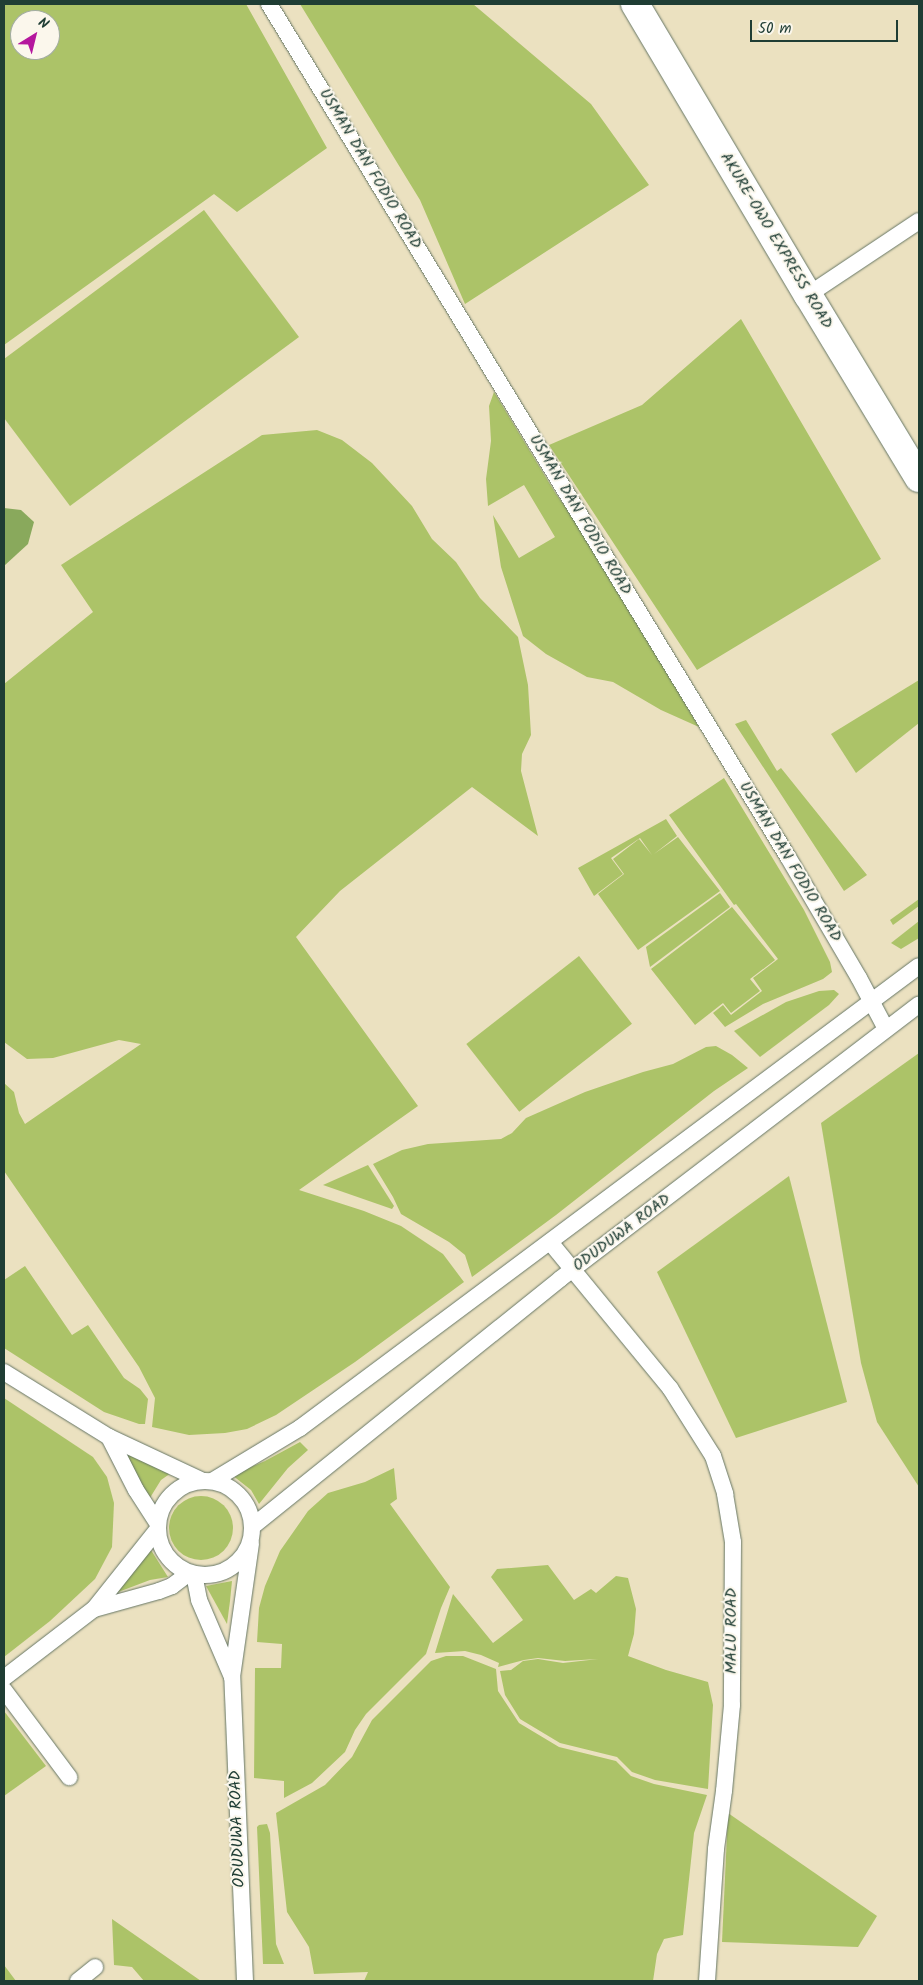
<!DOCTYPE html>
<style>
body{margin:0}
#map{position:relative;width:923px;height:1985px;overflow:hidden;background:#ebe1c0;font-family:Kalam,sans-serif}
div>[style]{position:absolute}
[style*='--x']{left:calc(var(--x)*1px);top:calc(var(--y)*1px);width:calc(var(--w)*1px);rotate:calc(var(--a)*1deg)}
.green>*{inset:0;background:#acc368;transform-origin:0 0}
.round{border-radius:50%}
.forest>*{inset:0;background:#89a95c}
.roads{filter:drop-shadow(0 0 1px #667665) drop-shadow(0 0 1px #667665)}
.minor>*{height:16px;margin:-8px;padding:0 8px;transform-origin:8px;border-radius:8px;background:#fff}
.minor>.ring{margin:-8px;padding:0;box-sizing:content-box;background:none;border:16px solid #fff;border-radius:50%}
.trunk>*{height:28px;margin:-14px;padding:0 14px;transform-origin:14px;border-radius:14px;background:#fff}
span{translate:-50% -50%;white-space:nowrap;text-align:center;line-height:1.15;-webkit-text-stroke:4px #fbf7ec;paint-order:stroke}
.street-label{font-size:16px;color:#1f3d34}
.frame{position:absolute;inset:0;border:5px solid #1f3d34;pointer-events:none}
.north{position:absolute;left:10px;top:10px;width:50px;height:50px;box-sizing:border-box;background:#fbf7ec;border:1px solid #a3ada2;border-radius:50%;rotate:36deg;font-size:14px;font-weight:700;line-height:20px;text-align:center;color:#1f3d34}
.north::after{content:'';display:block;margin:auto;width:18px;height:22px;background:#b5179e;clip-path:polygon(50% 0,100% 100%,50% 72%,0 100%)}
.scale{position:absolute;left:750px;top:20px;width:148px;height:22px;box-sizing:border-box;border:2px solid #1f3d34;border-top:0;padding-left:6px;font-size:15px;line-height:18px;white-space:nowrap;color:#1f3d34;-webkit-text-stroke:4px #fbf7ec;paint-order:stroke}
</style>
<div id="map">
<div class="green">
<i style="clip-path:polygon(evenodd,4px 4px,246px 4px,327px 148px,237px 212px,214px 194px,4px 345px,4px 4px,20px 20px,50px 20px,50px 50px,20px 50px,20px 20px)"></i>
<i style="clip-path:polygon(300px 4px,473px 4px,591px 104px,649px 185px,465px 304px,420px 200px)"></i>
<i style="clip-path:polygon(204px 210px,299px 337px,70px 506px,4px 418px,4px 359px)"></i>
<i style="clip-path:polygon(741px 319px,881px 559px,697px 670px,549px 445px,642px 405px)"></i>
<i style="clip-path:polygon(494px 392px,556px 494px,587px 536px,699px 727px,661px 710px,613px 682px,587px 677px,546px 654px,523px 636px,501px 567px,493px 515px,519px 558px,555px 537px,524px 485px,488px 506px,486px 479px,491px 441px,489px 406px)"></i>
<i style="clip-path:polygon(317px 430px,342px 440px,372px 463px,412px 506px,432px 539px,456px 562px,480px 598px,518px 637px,528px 685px,531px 735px,522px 754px,521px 771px,538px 836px,472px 787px,340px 891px,296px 937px,418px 1106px,299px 1190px,364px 1211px,401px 1226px,443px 1254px,464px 1282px,355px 1362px,276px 1415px,247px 1429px,225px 1433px,189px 1435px,152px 1427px,155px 1398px,139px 1367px,4px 1171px,4px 1083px,14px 1092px,19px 1113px,25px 1124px,141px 1044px,119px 1040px,53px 1058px,27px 1059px,4px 1042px,4px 684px,93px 612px,61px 565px,262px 435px)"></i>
<i style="clip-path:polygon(919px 680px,919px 723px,856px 773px,831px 734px)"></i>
<i style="clip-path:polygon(746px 720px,777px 771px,781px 768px,867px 875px,844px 891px,735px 724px)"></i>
<i style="clip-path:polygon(724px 778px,804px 910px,830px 962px,832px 972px,823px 979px,763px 1004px,725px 1027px,713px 1013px,723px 1005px,731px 1015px,762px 991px,753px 978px,778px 959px,736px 904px,734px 905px,669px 815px)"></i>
<i style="clip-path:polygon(666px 819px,677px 836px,654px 854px,678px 837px,720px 891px,638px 950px,598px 894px,624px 874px,613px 859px,639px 839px,652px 855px,640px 838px,611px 858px,623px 874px,594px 896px,578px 868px)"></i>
<i style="clip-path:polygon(720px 893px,730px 907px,650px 967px,646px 947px)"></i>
<i style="clip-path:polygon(919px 899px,919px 906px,893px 925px,890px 920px)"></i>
<i style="clip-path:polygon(732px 907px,775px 960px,750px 979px,760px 991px,731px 1013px,723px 1003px,695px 1025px,651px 969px)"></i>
<i style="clip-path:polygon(919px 921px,919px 938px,901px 949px,891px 943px)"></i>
<i style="left:579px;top:956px;width:86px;height:143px;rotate:52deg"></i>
<i style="clip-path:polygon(834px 990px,839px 994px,829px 1005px,760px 1057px,734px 1031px,786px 1002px,819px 991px)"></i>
<i style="clip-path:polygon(716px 1046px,732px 1055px,748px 1068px,714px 1091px,556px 1215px,472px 1277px,465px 1255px,449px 1242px,401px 1214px,393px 1197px,373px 1164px,402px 1150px,428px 1144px,501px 1139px,512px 1133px,526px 1118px,585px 1092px,643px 1072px,673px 1064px,706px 1047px)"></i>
<i style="clip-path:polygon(919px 1053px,919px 1487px,877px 1422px,861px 1363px,821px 1123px)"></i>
<i style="clip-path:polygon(368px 1165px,394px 1206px,392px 1209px,323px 1185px)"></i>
<i style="clip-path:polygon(789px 1176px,847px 1402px,736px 1438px,657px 1272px)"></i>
<i style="clip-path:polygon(25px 1266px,72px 1335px,88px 1325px,124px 1378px,140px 1389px,148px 1399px,145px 1424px,139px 1424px,104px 1412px,4px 1348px,4px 1280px)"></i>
<i style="clip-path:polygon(4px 1398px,93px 1457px,107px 1477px,114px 1503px,112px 1547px,95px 1579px,50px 1621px,4px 1657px)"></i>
<i style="clip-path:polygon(300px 1442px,308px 1450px,288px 1468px,259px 1504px,251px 1490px,232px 1475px,265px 1461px)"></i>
<i style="clip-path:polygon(124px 1449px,171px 1473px,161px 1480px,148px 1501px)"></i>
<i style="clip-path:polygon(394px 1468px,397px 1499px,390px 1504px,450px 1587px,441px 1608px,426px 1654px,366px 1714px,355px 1730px,345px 1752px,312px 1783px,284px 1798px,284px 1781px,254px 1778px,255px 1668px,281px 1668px,282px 1644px,257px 1642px,259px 1608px,265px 1586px,280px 1551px,308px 1511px,328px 1493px,365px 1482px)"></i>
<i class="round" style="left:169px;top:1496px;width:64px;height:64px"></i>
<i style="clip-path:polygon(149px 1547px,168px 1577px,150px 1580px,113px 1594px)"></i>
<i style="clip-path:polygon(548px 1565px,574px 1600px,591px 1589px,596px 1593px,616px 1576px,628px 1578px,636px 1609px,634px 1634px,628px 1656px,666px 1670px,708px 1682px,713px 1705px,708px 1789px,655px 1780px,632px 1772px,617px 1757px,560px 1743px,520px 1719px,505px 1695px,500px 1671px,511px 1670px,523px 1661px,538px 1659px,563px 1663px,598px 1659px,565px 1661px,538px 1658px,524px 1660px,498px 1667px,499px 1663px,481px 1655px,465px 1651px,435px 1653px,453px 1594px,493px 1643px,523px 1620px,491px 1577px,497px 1569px)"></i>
<i style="clip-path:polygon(232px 1581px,230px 1601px,227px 1624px,206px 1586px)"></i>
<i style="clip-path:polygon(446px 1656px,463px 1656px,496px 1669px,498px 1691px,519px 1723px,559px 1747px,616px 1761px,631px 1776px,654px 1784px,707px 1795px,694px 1833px,683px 1935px,664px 1939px,657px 1954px,653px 1981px,352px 1981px,364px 1981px,368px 1972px,314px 1974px,309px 1947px,287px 1912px,276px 1813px,325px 1785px,352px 1757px,372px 1720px,431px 1661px)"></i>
<i style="clip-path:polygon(4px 1711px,46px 1766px,4px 1796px)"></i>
<i style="clip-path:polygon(728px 1813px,877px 1916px,858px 1947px,722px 1942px)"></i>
<i style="clip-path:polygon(267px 1824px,270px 1833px,276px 1944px,284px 1964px,263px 1964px,257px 1827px,259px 1825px)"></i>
<i style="clip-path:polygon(112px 1919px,201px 1981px,144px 1981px,132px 1967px,114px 1965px)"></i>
<i style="clip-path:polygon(4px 1965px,16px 1981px,4px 1981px)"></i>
</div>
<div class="forest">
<i style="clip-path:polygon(4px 508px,21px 510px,34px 522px,28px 544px,4px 566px)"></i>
</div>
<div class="roads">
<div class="minor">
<i style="--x:269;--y:4;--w:998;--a:58.68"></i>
<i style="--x:788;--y:857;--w:140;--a:59.6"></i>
<i style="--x:859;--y:978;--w:58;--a:62.1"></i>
<i style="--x:808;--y:295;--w:133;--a:-33.7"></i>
<i style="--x:550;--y:1242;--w:189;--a:50.6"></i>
<i style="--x:670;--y:1388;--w:80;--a:57.7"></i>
<i style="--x:713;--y:1456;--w:40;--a:72"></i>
<i style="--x:725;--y:1494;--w:49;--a:80.5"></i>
<i style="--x:733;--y:1542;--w:163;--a:90.4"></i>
<i style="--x:732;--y:1705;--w:86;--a:95.3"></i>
<i style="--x:724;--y:1791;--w:59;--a:97.9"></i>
<i style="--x:716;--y:1849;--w:132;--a:93.9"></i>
<i style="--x:4;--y:1372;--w:123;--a:31.8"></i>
<i style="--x:109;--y:1437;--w:102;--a:25.1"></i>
<i style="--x:109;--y:1437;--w:59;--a:63"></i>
<i style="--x:136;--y:1490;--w:40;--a:57.1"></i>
<i class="ring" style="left:158px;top:1481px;width:78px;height:78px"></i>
<i style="--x:212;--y:1481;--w:103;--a:-31.1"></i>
<i style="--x:300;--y:1428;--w:772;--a:-36.74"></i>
<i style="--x:253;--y:1526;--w:394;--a:-38.8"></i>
<i style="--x:560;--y:1279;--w:452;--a:-37.4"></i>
<i style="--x:194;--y:1574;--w:26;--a:79"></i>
<i style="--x:199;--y:1600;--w:84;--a:66.8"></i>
<i style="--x:94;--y:1609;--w:67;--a:-15.5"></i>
<i style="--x:159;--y:1591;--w:14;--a:-21"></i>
<i style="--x:172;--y:1586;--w:21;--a:-37"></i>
<i style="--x:4;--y:1678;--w:113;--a:-37.5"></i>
<i style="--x:94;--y:1609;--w:101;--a:-51.4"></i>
<i style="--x:4;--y:1690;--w:109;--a:53.2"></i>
<i style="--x:78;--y:1981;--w:22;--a:-39"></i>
<i style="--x:245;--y:1981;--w:304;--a:-92.4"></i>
<i style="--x:232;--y:1677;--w:135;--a:-81.9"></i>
</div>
<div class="trunk">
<i style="--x:635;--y:4;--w:339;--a:59.3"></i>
<i style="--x:808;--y:295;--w:214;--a:58.8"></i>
</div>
</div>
<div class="street-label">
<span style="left:370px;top:169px;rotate:59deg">USMAN DAN FODIO ROAD</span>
<span style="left:776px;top:241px;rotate:59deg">AKURE-OWO EXPRESS ROAD</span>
<span style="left:580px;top:515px;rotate:59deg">USMAN DAN FODIO ROAD</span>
<span style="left:790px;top:862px;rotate:59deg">USMAN DAN FODIO ROAD</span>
<span style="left:622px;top:1233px;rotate:-37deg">ODUDUWA ROAD</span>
<span style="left:732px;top:1631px;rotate:-90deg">MALU ROAD</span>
<span style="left:238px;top:1829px;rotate:-92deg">ODUDUWA ROAD</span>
</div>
<div class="frame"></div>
<div class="north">N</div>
<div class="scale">50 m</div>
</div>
